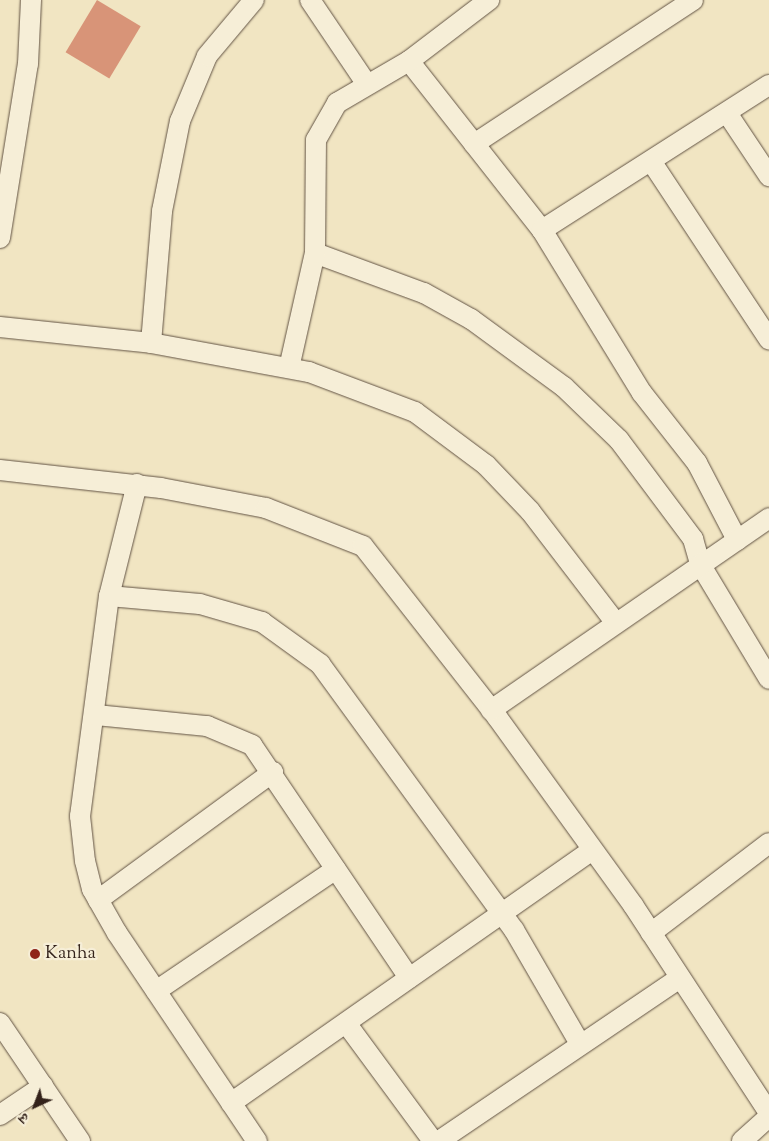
<!DOCTYPE html>
<meta charset="utf-8">
<style>
body{margin:0}
#map{position:relative;width:769px;height:1141px;overflow:hidden;background:#f1e5c2;font-family:"Sorts Mill Goudy","Noto Serif Devanagari",serif}
div>[style]{position:absolute}
[style*='--x']{left:calc(var(--x)*1px);top:calc(var(--y)*1px);width:calc(var(--w)*1px);rotate:calc(var(--a)*1deg)}
.building>*{inset:0;background:#d89478;transform-origin:0 0}
.roads{filter:drop-shadow(0 0 1px #625344) drop-shadow(0 0 1px #625344)}
.minor>*{height:20px;margin:-10px;padding:0 10px;transform-origin:10px;border-radius:10px;background:#f6eed7}
.dots>*{width:14px;height:14px;translate:-50% -50%;box-sizing:border-box;border:2px solid #f6eed7;border-radius:50%}
span{translate:-50% -50%;white-space:nowrap;text-align:center;line-height:1.15;-webkit-text-stroke:4.5px #f6eed7;paint-order:stroke}
.poi-label{font-size:18px;color:#33221a}
.left{translate:0 -50%;text-align:left}
.north{position:absolute;left:10px;top:1081px;width:50px;height:50px;-webkit-text-stroke:4px #f6eed7;paint-order:stroke;rotate:223deg;font-size:14px;font-weight:700;line-height:20px;text-align:center;color:#33221a}
.north::after{content:'';display:block;margin:auto;width:18px;height:22px;background:#33221a;clip-path:polygon(50% 0,100% 100%,50% 72%,0 100%)}
</style>
<div id="map">
<div class="building">
<i style="left:97px;top:0;width:51px;height:61px;rotate:31deg"></i>
</div>
<div class="roads">
<div class="minor">
<i style="--x:310;--y:0;--w:100;--a:56"></i>
<i style="--x:409;--y:61;--w:215;--a:51.8"></i>
<i style="--x:542;--y:230;--w:191;--a:58.5"></i>
<i style="--x:642;--y:393;--w:89;--a:51.8"></i>
<i style="--x:697;--y:463;--w:87;--a:62.5"></i>
<i style="--x:727;--y:113;--w:76;--a:56.3"></i>
<i style="--x:474;--y:144;--w:262;--a:-33.3"></i>
<i style="--x:651;--y:161;--w:214;--a:56.5"></i>
<i style="--x:542;--y:230;--w:269;--a:-32.6"></i>
<i style="--x:0;--y:238;--w:176;--a:-80.9"></i>
<i style="--x:28;--y:64;--w:64;--a:-87.3"></i>
<i style="--x:315;--y:253;--w:116;--a:20.2"></i>
<i style="--x:424;--y:293;--w:54;--a:29"></i>
<i style="--x:471;--y:319;--w:115;--a:36.2"></i>
<i style="--x:564;--y:387;--w:76;--a:43.9"></i>
<i style="--x:619;--y:440;--w:124;--a:53.2"></i>
<i style="--x:693;--y:539;--w:26;--a:74"></i>
<i style="--x:700;--y:564;--w:134;--a:59"></i>
<i style="--x:0;--y:327;--w:152;--a:6"></i>
<i style="--x:151;--y:343;--w:161;--a:10.4"></i>
<i style="--x:309;--y:372;--w:113;--a:20.7"></i>
<i style="--x:415;--y:412;--w:89;--a:36.7"></i>
<i style="--x:486;--y:465;--w:64;--a:46.3"></i>
<i style="--x:530;--y:511;--w:141;--a:52.5"></i>
<i style="--x:151;--y:343;--w:132;--a:-85.2"></i>
<i style="--x:162;--y:211;--w:92;--a:-78.7"></i>
<i style="--x:180;--y:121;--w:70;--a:-67.4"></i>
<i style="--x:207;--y:56;--w:73;--a:-50"></i>
<i style="--x:289;--y:368;--w:118;--a:-77.3"></i>
<i style="--x:315;--y:253;--w:113;--a:-89.5"></i>
<i style="--x:316;--y:140;--w:43;--a:-60.4"></i>
<i style="--x:337;--y:103;--w:83;--a:-30.3"></i>
<i style="--x:409;--y:61;--w:101;--a:-37.3"></i>
<i style="--x:0;--y:470;--w:162;--a:6.4"></i>
<i style="--x:161;--y:488;--w:107;--a:10.8"></i>
<i style="--x:266;--y:508;--w:104;--a:21.4"></i>
<i style="--x:363;--y:546;--w:217;--a:51.9"></i>
<i style="--x:497;--y:717;--w:232;--a:54.1"></i>
<i style="--x:633;--y:905;--w:249;--a:56.8"></i>
<i style="--x:137;--y:484;--w:115;--a:104"></i>
<i style="--x:109;--y:596;--w:222;--a:97.5"></i>
<i style="--x:80;--y:816;--w:45;--a:83.7"></i>
<i style="--x:85;--y:861;--w:29;--a:76"></i>
<i style="--x:92;--y:889;--w:51;--a:60.4"></i>
<i style="--x:117;--y:933;--w:251;--a:56.1"></i>
<i style="--x:109;--y:596;--w:91;--a:5"></i>
<i style="--x:200;--y:604;--w:65;--a:16.2"></i>
<i style="--x:262;--y:622;--w:72;--a:35.9"></i>
<i style="--x:320;--y:664;--w:329;--a:53.9"></i>
<i style="--x:514;--y:930;--w:132;--a:59.9"></i>
<i style="--x:491;--y:710;--w:338;--a:-34.6"></i>
<i style="--x:96;--y:715;--w:112;--a:5.7"></i>
<i style="--x:207;--y:726;--w:49;--a:22.9"></i>
<i style="--x:252;--y:745;--w:281;--a:56"></i>
<i style="--x:98;--y:900;--w:217;--a:-36.2"></i>
<i style="--x:651;--y:933;--w:148;--a:-37.3"></i>
<i style="--x:156;--y:991;--w:217;--a:-34.1"></i>
<i style="--x:0;--y:1023;--w:143;--a:55.9"></i>
<i style="--x:346;--y:1023;--w:147;--a:53.6"></i>
<i style="--x:231;--y:1103;--w:441;--a:-35"></i>
<i style="--x:0;--y:1115;--w:52;--a:-34"></i>
<i style="--x:439;--y:1141;--w:291;--a:-34.1"></i>
<i style="--x:742;--y:1141;--w:36;--a:-42"></i>
</div>
</div>
<div class="dots">
<i style="left:35px;top:954px;background:#8f2418"></i>
</div>
<div class="poi-label">
<span class="left" style="left:45px;top:954px">Kanha</span>
</div>
<div class="north">उ</div>
</div>
